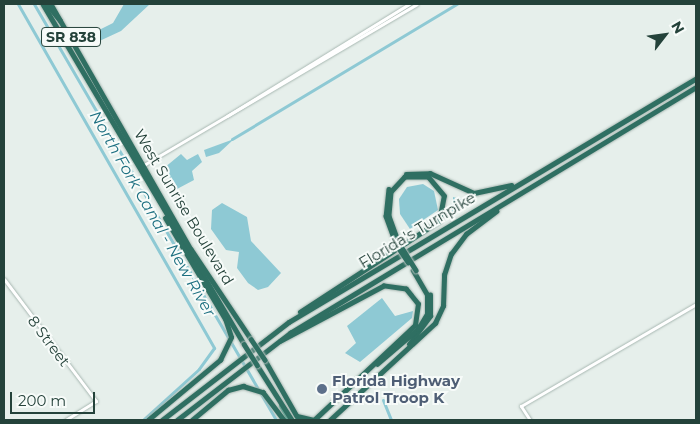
<!DOCTYPE html>
<style>
body{margin:0}
#map{position:relative;width:700px;height:424px;overflow:hidden;background:#e6efeb;font-family:Montserrat,sans-serif}
div>[style]{position:absolute}
[style*='--x']{left:calc(var(--x)*1px);top:calc(var(--y)*1px);width:calc(var(--w)*1px);rotate:calc(var(--a)*1deg)}
.water>*{inset:0;background:#8ec9d4}
.canal>*{height:3px;margin:-1.5px;padding:0 1.5px;transform-origin:1.5px;border-radius:1.5px;background:#8ec9d4}
.roads{filter:drop-shadow(0 0 1px #a8b8b2) drop-shadow(0 0 1px #a8b8b2)}
.minor>*{height:3px;margin:-1.5px;padding:0 1.5px;transform-origin:1.5px;border-radius:1.5px;background:#fff}
.major>*{height:4px;margin:-2px;padding:0 2px;transform-origin:2px;border-radius:2px;background:#6aa596}
.highway>*{height:4.5px;margin:-2.25px;padding:0 2.25px;transform-origin:2.25px;border-radius:2.25px;background:#2f6f62}
.bridges{filter:drop-shadow(0 0 1px #c2cac8) drop-shadow(0 0 1px #c2cac8)}
.highway-bridge>*{height:4.5px;margin:-2.25px;padding:0 2.25px;transform-origin:2.25px;border-radius:2.25px;background:#2f6f62}
.dots>*{width:14px;height:14px;translate:-50% -50%;box-sizing:border-box;border:2px solid #f7fbf9;border-radius:50%}
span{translate:-50% -50%;white-space:nowrap;text-align:center;line-height:1.15;-webkit-text-stroke:4px #f7fbf9;paint-order:stroke}
.shield-label span{padding:1px 4px;background:#f7fbf9;border:1px solid;border-radius:4px;-webkit-text-stroke-width:0}
.shield-label{font-size:14px;color:#24423a;font-weight:700}
.street-label{font-size:15px;color:#24423a}
.service-label{font-size:15px;color:#4e5e75;font-weight:700}
.left{translate:0 -50%;text-align:left}
.water-label{font-size:16px;color:#1c6f80;font-style:italic}
.frame{position:absolute;inset:0;border:5px solid #24423a;pointer-events:none}
.north{position:absolute;left:640px;top:10px;width:50px;height:50px;-webkit-text-stroke:4px #f7fbf9;paint-order:stroke;rotate:60deg;font-size:14px;font-weight:700;line-height:20px;text-align:center;color:#24423a}
.north::after{content:'';display:block;margin:auto;width:18px;height:22px;background:#24423a;clip-path:polygon(50% 0,100% 100%,50% 72%,0 100%)}
.scale{position:absolute;left:10px;top:392px;width:85px;height:22px;box-sizing:border-box;border:2px solid #24423a;border-top:0;padding-left:6px;font-size:15px;line-height:18px;white-space:nowrap;color:#24423a;-webkit-text-stroke:4px #f7fbf9;paint-order:stroke}
</style>
<div id="map">
<div class="water">
<i style="clip-path:polygon(124px 4px,150px 4px,121px 31px,93px 44px,99px 30px,113px 23px)"></i>
<i style="clip-path:polygon(234px 139px,219px 153px,206px 157px,204px 150px)"></i>
<i style="clip-path:polygon(181px 154px,187px 160px,198px 154px,202px 162px,192px 171px,194px 180px,177px 189px,164px 168px)"></i>
<i style="clip-path:polygon(423px 184px,434px 191px,438px 210px,410px 229px,400px 214px,399px 199px,407px 187px)"></i>
<i style="clip-path:polygon(453px 197px,467px 201px,452px 212px,453px 205px)"></i>
<i style="clip-path:polygon(222px 203px,247px 217px,251px 241px,281px 273px,268px 287px,258px 290px,248px 283px,237px 268px,239px 252px,226px 250px,211px 229px,212px 210px)"></i>
<i style="clip-path:polygon(382px 298px,395px 316px,413px 311px,412px 318px,360px 362px,345px 353px,356px 343px,347px 326px)"></i>
</div>
<div class="canal">
<i style="--x:18;--y:4;--w:396;--a:60.3"></i>
<i style="--x:214;--y:348;--w:26;--a:126"></i>
<i style="--x:199;--y:369;--w:76;--a:137.7"></i>
<i style="--x:34;--y:4;--w:481;--a:59.8"></i>
<i style="--x:232;--y:139;--w:262;--a:-31"></i>
<i style="--x:383;--y:400;--w:22;--a:68"></i>
</div>
<div class="roads">
<div class="minor">
<i style="--x:227;--y:116;--w:214;--a:-31.6"></i>
<i style="--x:142;--y:166;--w:319;--a:-30.5"></i>
<i style="--x:4;--y:279;--w:153;--a:53"></i>
<i style="--x:96;--y:401;--w:36;--a:148"></i>
<i style="--x:530;--y:420;--w:17;--a:-123"></i>
<i style="--x:521;--y:406;--w:203;--a:-30.2"></i>
</div>
<div class="major">
<i style="--x:281;--y:406;--w:16;--a:60"></i>
</div>
<div class="highway">
<i style="--x:43;--y:4;--w:395;--a:59.4"></i>
<i style="--x:47;--y:4;--w:21;--a:51"></i>
<i style="--x:51;--y:4;--w:282;--a:60.3"></i>
<i style="--x:191;--y:249;--w:108;--a:56.3"></i>
<i style="--x:406;--y:174;--w:24;--a:-2"></i>
<i style="--x:430;--y:173;--w:48;--a:24.4"></i>
<i style="--x:474;--y:193;--w:38;--a:-12"></i>
<i style="--x:389;--y:189;--w:27;--a:96"></i>
<i style="--x:386;--y:216;--w:30;--a:70"></i>
<i style="--x:300;--y:312;--w:166;--a:-33.2"></i>
<i style="--x:439;--y:221;--w:25;--a:-79"></i>
<i style="--x:444;--y:196;--w:25;--a:-130"></i>
<i style="--x:428;--y:177;--w:23;--a:180"></i>
<i style="--x:405;--y:177;--w:21;--a:133"></i>
<i style="--x:391;--y:192;--w:24;--a:95"></i>
<i style="--x:389;--y:216;--w:29;--a:70"></i>
<i style="--x:409;--y:344;--w:35;--a:-53"></i>
<i style="--x:430;--y:316;--w:21;--a:-90"></i>
<i style="--x:265;--y:360;--w:64;--a:60.3"></i>
<i style="--x:297;--y:416;--w:17;--a:13"></i>
<i style="--x:314;--y:420;--w:139;--a:-43.2"></i>
<i style="--x:415;--y:325;--w:21;--a:-82"></i>
<i style="--x:418;--y:304;--w:19;--a:-129"></i>
<i style="--x:406;--y:289;--w:22;--a:-172"></i>
<i style="--x:384;--y:286;--w:117;--a:151.9"></i>
<i style="--x:377;--y:364;--w:54;--a:-40.5"></i>
<i style="--x:418;--y:329;--w:17;--a:-59"></i>
<i style="--x:427;--y:314;--w:19;--a:-90"></i>
<i style="--x:427;--y:295;--w:28;--a:-120"></i>
<i style="--x:257;--y:365;--w:65;--a:57.5"></i>
<i style="--x:148;--y:420;--w:94;--a:-39.8"></i>
<i style="--x:220;--y:360;--w:25;--a:-64"></i>
<i style="--x:231;--y:337;--w:19;--a:-108"></i>
<i style="--x:225;--y:319;--w:117;--a:-120.7"></i>
<i style="--x:162;--y:420;--w:160;--a:-37.7"></i>
<i style="--x:289;--y:322;--w:475;--a:-30.9"></i>
<i style="--x:177;--y:420;--w:143;--a:-37.6"></i>
<i style="--x:290;--y:333;--w:475;--a:-31.2"></i>
<i style="--x:192;--y:420;--w:47;--a:-39.8"></i>
<i style="--x:228;--y:390;--w:16;--a:-15"></i>
<i style="--x:243;--y:386;--w:21;--a:17"></i>
<i style="--x:263;--y:392;--w:35;--a:53"></i>
<i style="--x:330;--y:420;--w:143;--a:-42.7"></i>
<i style="--x:435;--y:323;--w:19;--a:-65"></i>
<i style="--x:443;--y:306;--w:31;--a:-88"></i>
<i style="--x:444;--y:275;--w:22;--a:-72"></i>
<i style="--x:451;--y:254;--w:25;--a:-53"></i>
<i style="--x:466;--y:234;--w:38;--a:-37"></i>
</div>
</div>
<div class="bridges">
<div class="highway-bridge">
<i style="--x:399;--y:243;--w:32;--a:58"></i>
<i style="--x:396;--y:244;--w:22;--a:56"></i>
<i style="--x:251;--y:339;--w:25;--a:56"></i>
<i style="--x:244;--y:344;--w:25;--a:58"></i>
</div>
</div>
<div class="dots">
<i style="left:322px;top:389px;background:#5c6f8a"></i>
</div>
<div class="shield-label">
<span style="left:71px;top:37px">SR 838</span>
</div>
<div class="street-label">
<span style="left:184px;top:207px;rotate:59deg">West Sunrise Boulevard</span>
<span style="left:417px;top:230px;rotate:-31deg">Florida's Turnpike</span>
<span style="left:49px;top:341px;rotate:53deg">8 Street</span>
</div>
<div class="service-label">
<span class="left" style="left:332px;top:389px">Florida Highway<br>Patrol Troop K</span>
</div>
<div class="water-label">
<span style="left:152px;top:214px;rotate:60deg">North Fork Canal - New River</span>
</div>
<div class="frame"></div>
<div class="north">N</div>
<div class="scale">200 m</div>
</div>
